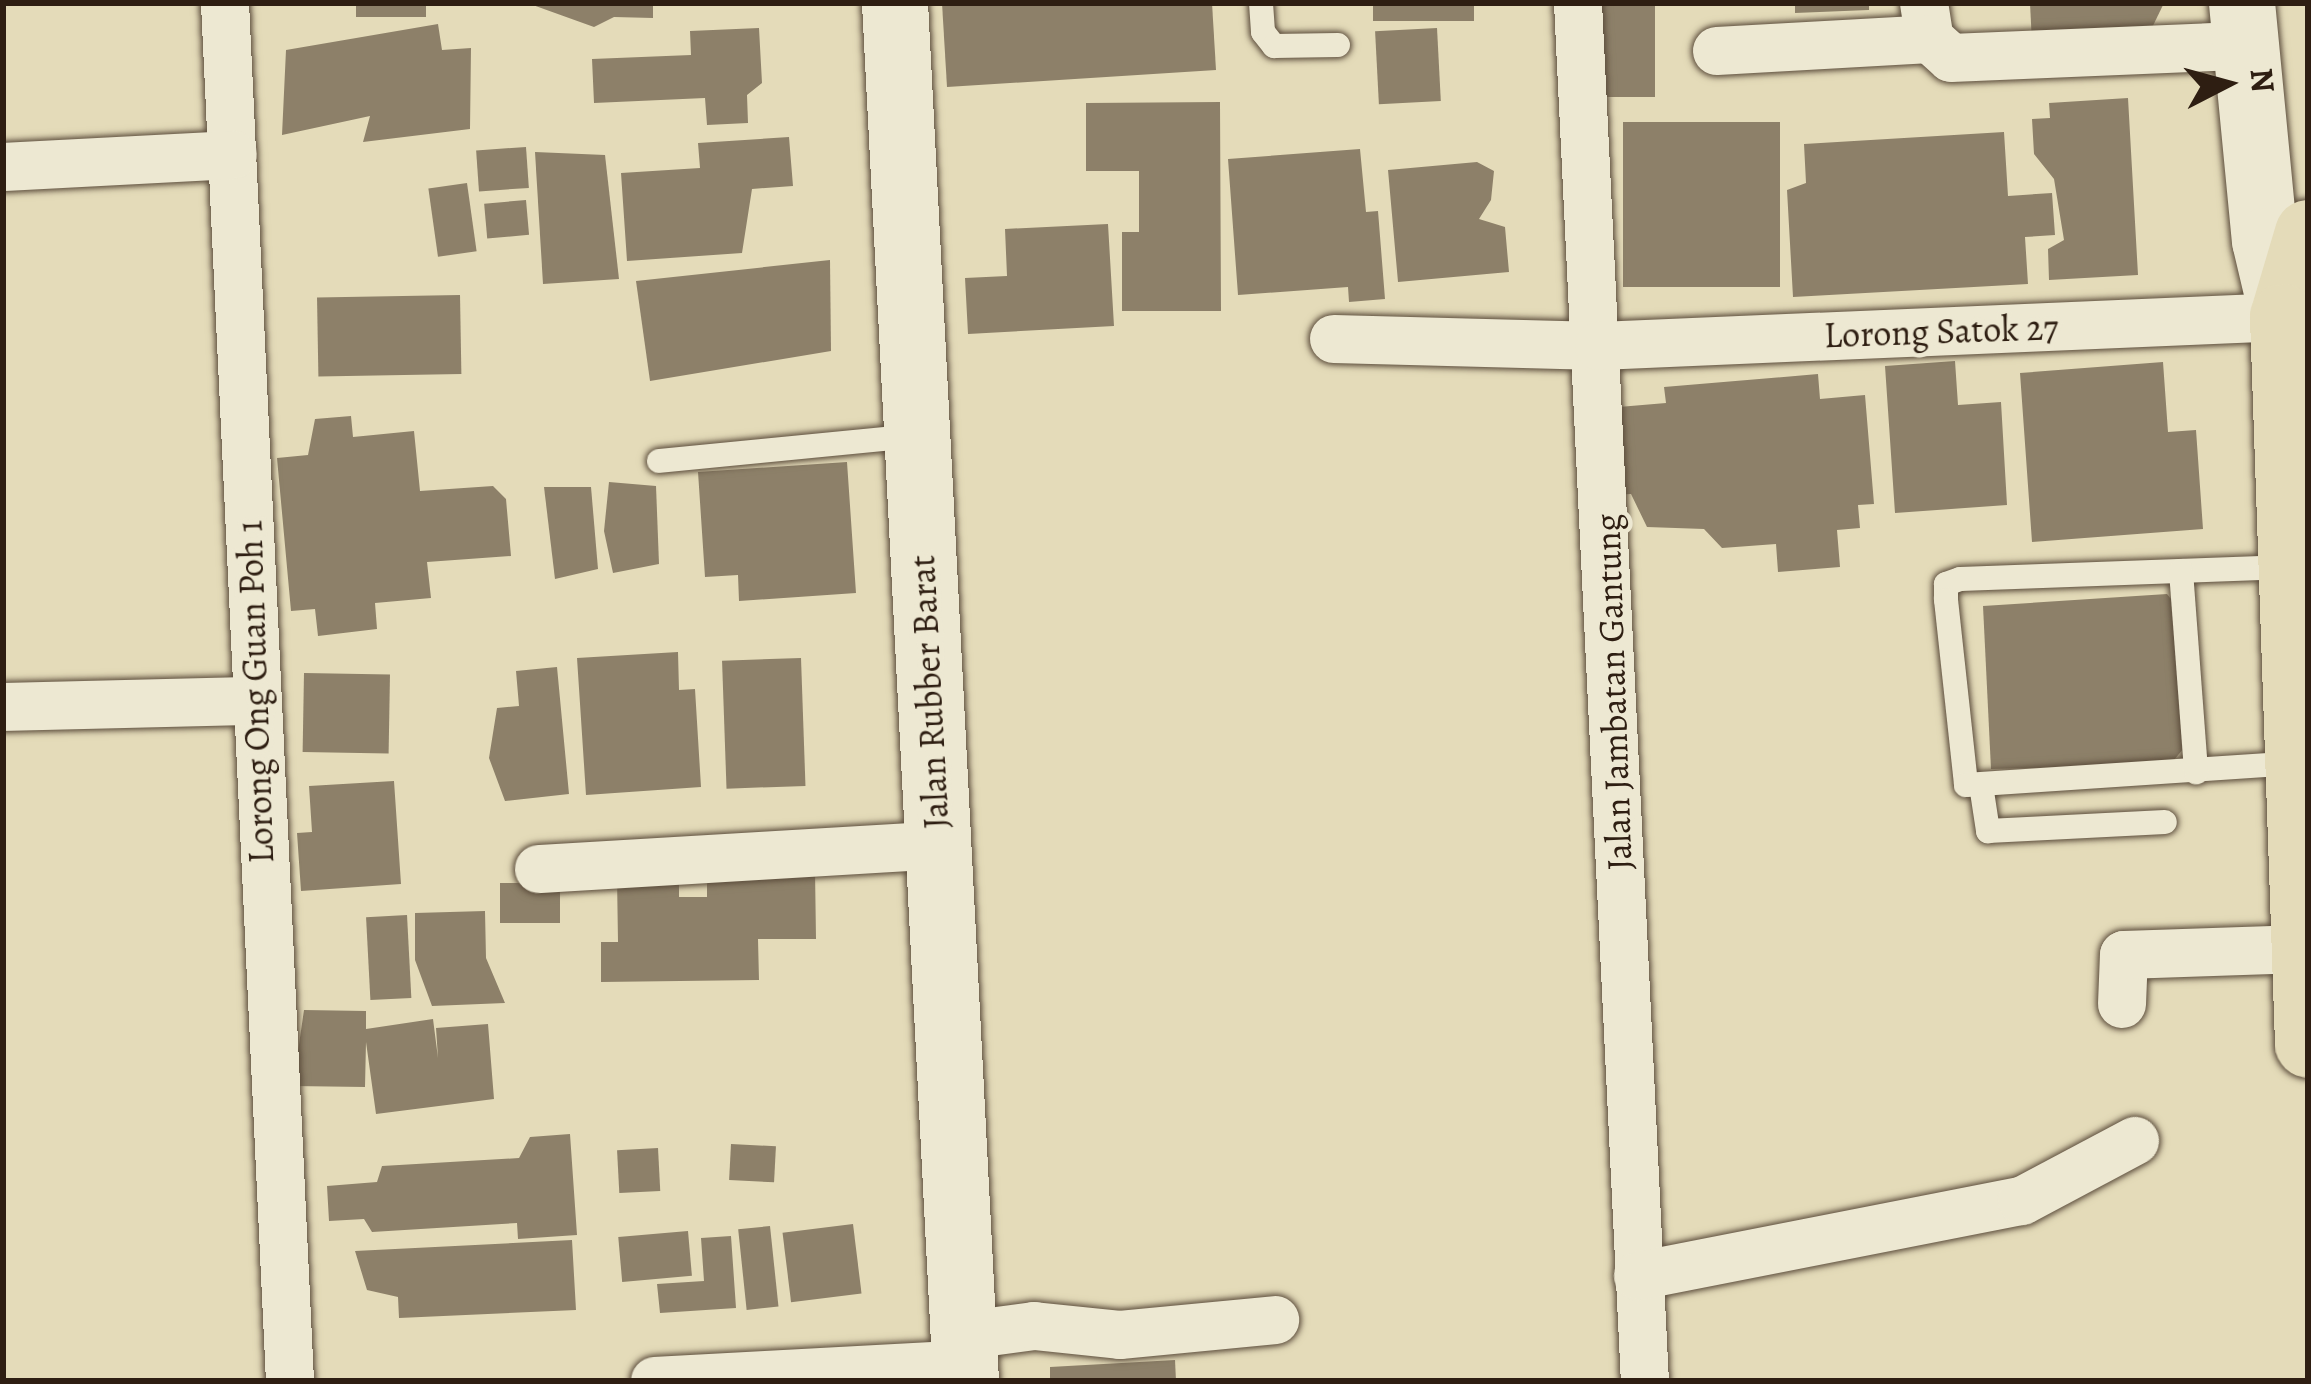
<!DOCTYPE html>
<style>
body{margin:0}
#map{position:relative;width:2311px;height:1384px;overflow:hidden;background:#e4dbb9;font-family:Alegreya,serif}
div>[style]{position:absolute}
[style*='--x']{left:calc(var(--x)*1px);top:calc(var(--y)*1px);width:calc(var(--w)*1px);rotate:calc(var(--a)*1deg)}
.building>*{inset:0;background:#8d8069;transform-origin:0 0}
.roads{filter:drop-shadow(0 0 3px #5c4d3c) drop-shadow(0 0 3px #5c4d3c)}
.service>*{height:24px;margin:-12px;padding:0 12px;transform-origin:12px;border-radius:12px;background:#ede8d2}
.minor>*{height:48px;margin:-24px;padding:0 24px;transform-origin:24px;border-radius:24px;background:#ede8d2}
.secondary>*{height:66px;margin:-33px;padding:0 33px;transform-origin:33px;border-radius:33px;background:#ede8d2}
.primary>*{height:66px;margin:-33px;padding:0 33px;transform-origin:33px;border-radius:33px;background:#e4dbb9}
span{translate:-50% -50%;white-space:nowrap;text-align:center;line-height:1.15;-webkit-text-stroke:9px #ede8d2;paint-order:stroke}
.street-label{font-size:36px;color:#2e1e12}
.frame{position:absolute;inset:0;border:6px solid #2e1e12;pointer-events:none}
.north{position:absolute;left:2167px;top:24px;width:120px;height:120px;-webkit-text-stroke:9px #ede8d2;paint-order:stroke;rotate:84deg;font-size:33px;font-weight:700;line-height:48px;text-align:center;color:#2e1e12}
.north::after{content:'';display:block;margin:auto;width:42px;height:54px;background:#2e1e12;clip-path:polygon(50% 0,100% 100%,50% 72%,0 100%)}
</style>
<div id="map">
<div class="building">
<i style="left:356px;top:3px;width:70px;height:14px"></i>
<i style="clip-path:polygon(653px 3px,653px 18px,614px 17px,594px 27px,530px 4px)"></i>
<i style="clip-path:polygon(942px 3px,1212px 3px,1216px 70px,947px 87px)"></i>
<i style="left:1373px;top:3px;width:101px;height:18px"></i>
<i style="left:1595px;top:3px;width:60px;height:94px"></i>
<i style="clip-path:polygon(1795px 3px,1869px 3px,1869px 10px,1795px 13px)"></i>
<i style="clip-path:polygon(2030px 3px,2164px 3px,2148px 36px,2032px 43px)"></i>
<i style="clip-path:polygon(438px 24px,442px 50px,471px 48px,470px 129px,363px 142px,370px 116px,282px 135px,286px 50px)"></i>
<i style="clip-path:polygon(759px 28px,762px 83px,747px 95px,748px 123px,707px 125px,705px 98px,594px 103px,592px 59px,691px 55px,690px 31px)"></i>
<i style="left:1437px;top:28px;width:73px;height:62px;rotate:87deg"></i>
<i style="clip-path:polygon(2128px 98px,2138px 275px,2049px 280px,2048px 249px,2064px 240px,2054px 179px,2034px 154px,2032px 119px,2050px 118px,2049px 103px)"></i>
<i style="clip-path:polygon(1220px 102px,1221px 311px,1122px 311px,1122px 232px,1139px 232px,1139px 171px,1086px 171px,1086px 103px)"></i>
<i style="left:1780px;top:122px;width:165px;height:157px;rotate:90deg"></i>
<i style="clip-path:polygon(2004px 132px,2008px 196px,2052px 193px,2055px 235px,2025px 237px,2028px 284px,1793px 297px,1787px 190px,1806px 183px,1804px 144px)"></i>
<i style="clip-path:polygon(789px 137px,793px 186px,752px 189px,742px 253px,627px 261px,621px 173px,700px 168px,698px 143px)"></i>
<i style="left:526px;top:147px;width:41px;height:50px;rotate:86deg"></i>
<i style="clip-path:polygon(1360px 149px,1366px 212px,1378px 211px,1385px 299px,1349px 302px,1348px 287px,1238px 295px,1228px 159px)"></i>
<i style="clip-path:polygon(535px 152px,605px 155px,619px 279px,543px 284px)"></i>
<i style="clip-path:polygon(1477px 162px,1494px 171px,1491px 200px,1479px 219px,1505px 227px,1509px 272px,1398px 282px,1388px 170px)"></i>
<i style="left:467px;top:183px;width:69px;height:39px;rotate:82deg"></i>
<i style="left:526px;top:200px;width:35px;height:42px;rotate:85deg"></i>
<i style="clip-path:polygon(1108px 224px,1114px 326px,968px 334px,965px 278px,1007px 276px,1005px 229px)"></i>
<i style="clip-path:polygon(830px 260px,831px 351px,650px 381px,636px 281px)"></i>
<i style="left:460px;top:295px;width:79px;height:143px;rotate:89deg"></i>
<i style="clip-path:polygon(1955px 361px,1958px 405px,2001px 402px,2007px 505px,1895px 513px,1885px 366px)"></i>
<i style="clip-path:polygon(2163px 362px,2168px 432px,2196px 430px,2203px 529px,2032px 542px,2020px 373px)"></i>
<i style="clip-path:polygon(1818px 374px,1820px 399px,1865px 395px,1874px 504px,1858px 505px,1860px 528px,1837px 530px,1840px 567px,1778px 572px,1776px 544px,1722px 548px,1704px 529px,1647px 527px,1631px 494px,1613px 495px,1607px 408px,1666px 403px,1664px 387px)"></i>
<i style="clip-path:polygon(351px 416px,353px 437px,414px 431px,420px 491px,493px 486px,506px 499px,511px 556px,427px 562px,431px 598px,375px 603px,377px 629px,318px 636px,315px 609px,291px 611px,277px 458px,308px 455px,315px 419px)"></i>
<i style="clip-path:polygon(847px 462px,856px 593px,739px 601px,738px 575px,705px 577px,698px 472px)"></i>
<i style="clip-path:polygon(609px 482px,656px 486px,659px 564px,613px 573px,604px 531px)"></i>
<i style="clip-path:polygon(544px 487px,591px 487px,598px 569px,555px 579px)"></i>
<i style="clip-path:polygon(2167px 594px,2179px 609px,2183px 749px,2170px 765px,1991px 769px,1983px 606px)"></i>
<i style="clip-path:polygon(678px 652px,679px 690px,695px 689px,701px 787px,586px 795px,577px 658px)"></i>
<i style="left:801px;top:658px;width:128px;height:79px;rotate:88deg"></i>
<i style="clip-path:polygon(557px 667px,569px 794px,505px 801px,489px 758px,497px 708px,519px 706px,516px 671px)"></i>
<i style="left:304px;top:673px;width:86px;height:79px;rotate:1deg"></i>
<i style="clip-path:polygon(394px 781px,401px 884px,301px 891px,297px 833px,312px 832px,309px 786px)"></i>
<i style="clip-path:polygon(815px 870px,816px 939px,758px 939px,759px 980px,601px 982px,601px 942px,618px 942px,617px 878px,679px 878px,679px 897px,707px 897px,707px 871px)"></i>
<i style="left:500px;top:883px;width:60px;height:40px"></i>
<i style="clip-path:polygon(485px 911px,486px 958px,505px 1003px,432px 1006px,415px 960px,415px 913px)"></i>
<i style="left:407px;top:915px;width:83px;height:41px;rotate:87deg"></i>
<i style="clip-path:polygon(304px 1010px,366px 1011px,366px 1029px,433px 1019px,438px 1058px,436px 1028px,488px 1024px,494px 1099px,376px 1114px,366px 1042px,365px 1087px,293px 1086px)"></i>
<i style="clip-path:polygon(570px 1134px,577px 1235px,518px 1239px,517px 1223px,372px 1232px,364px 1219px,329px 1221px,327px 1186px,377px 1182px,382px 1166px,519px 1158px,530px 1137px)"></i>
<i style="left:731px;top:1144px;width:45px;height:36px;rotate:3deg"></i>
<i style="left:658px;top:1148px;width:43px;height:41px;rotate:87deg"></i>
<i style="left:853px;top:1224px;width:70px;height:71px;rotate:83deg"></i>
<i style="left:770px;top:1226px;width:81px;height:32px;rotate:84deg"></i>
<i style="left:688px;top:1231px;width:45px;height:70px;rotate:85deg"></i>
<i style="clip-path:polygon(731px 1236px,736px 1308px,660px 1313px,657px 1284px,704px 1281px,701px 1238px)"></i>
<i style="clip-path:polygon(572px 1240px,576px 1310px,399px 1318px,398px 1297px,367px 1290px,355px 1251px)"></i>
<i style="clip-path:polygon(1175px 1360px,1176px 1381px,1050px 1381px,1050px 1367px)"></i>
</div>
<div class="roads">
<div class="service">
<i style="--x:1261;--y:3;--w:29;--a:86"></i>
<i style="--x:1263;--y:32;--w:18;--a:52"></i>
<i style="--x:1274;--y:46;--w:64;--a:-0.9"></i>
<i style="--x:659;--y:461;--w:256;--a:-5.6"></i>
<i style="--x:2288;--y:567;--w:328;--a:177.9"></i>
<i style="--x:1960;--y:579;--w:15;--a:160"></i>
<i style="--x:1946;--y:584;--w:16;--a:90"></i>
<i style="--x:1946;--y:600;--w:186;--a:83.8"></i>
<i style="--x:1966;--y:785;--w:329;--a:-3.8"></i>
<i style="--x:2181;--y:571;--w:202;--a:85.7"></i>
<i style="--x:1981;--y:785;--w:47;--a:81.3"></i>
<i style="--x:1988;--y:831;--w:177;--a:-2.9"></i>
</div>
<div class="minor">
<i style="--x:225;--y:3;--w:1380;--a:87.3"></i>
<i style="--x:1578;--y:3;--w:1380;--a:87.22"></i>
<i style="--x:1924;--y:3;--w:36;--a:81"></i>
<i style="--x:1930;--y:39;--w:28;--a:42"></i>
<i style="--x:1951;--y:58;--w:292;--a:-2.4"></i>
<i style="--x:1717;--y:51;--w:213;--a:-3.2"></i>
<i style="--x:3;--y:167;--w:230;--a:-3"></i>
<i style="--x:1334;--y:339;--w:265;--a:1.5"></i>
<i style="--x:1599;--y:346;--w:685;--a:-2.43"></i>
<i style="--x:3;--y:707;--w:251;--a:-1.4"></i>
<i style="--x:539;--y:869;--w:400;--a:-3.4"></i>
<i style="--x:2122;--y:1004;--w:49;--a:-87.7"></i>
<i style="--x:2124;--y:955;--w:178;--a:-1.9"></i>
<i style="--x:1638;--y:1276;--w:391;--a:-11.1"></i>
<i style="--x:2022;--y:1201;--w:128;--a:-28"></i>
<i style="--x:960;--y:1336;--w:75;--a:-7.7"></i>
<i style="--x:1034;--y:1326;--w:86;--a:6"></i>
<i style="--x:1120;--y:1335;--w:156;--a:-5.5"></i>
<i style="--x:655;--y:1381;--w:310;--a:-3.1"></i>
</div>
<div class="secondary">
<i style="--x:895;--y:3;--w:1380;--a:87.05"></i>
<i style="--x:2242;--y:3;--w:239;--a:84.5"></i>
<i style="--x:2265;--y:241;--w:78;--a:76.7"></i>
</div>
<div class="primary">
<i style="--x:2308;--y:233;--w:88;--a:106.6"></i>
<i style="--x:2283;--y:317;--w:728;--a:88.03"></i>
</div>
</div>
<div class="street-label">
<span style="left:1941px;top:331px;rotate:-2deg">Lorong Satok 27</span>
<span style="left:255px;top:692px;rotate:-92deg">Lorong Ong Guan Poh 1</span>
<span style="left:929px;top:692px;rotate:-93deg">Jalan Rubber Barat</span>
<span style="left:1613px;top:692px;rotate:-92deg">Jalan Jambatan Gantung</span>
</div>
<div class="frame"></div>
<div class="north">N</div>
</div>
